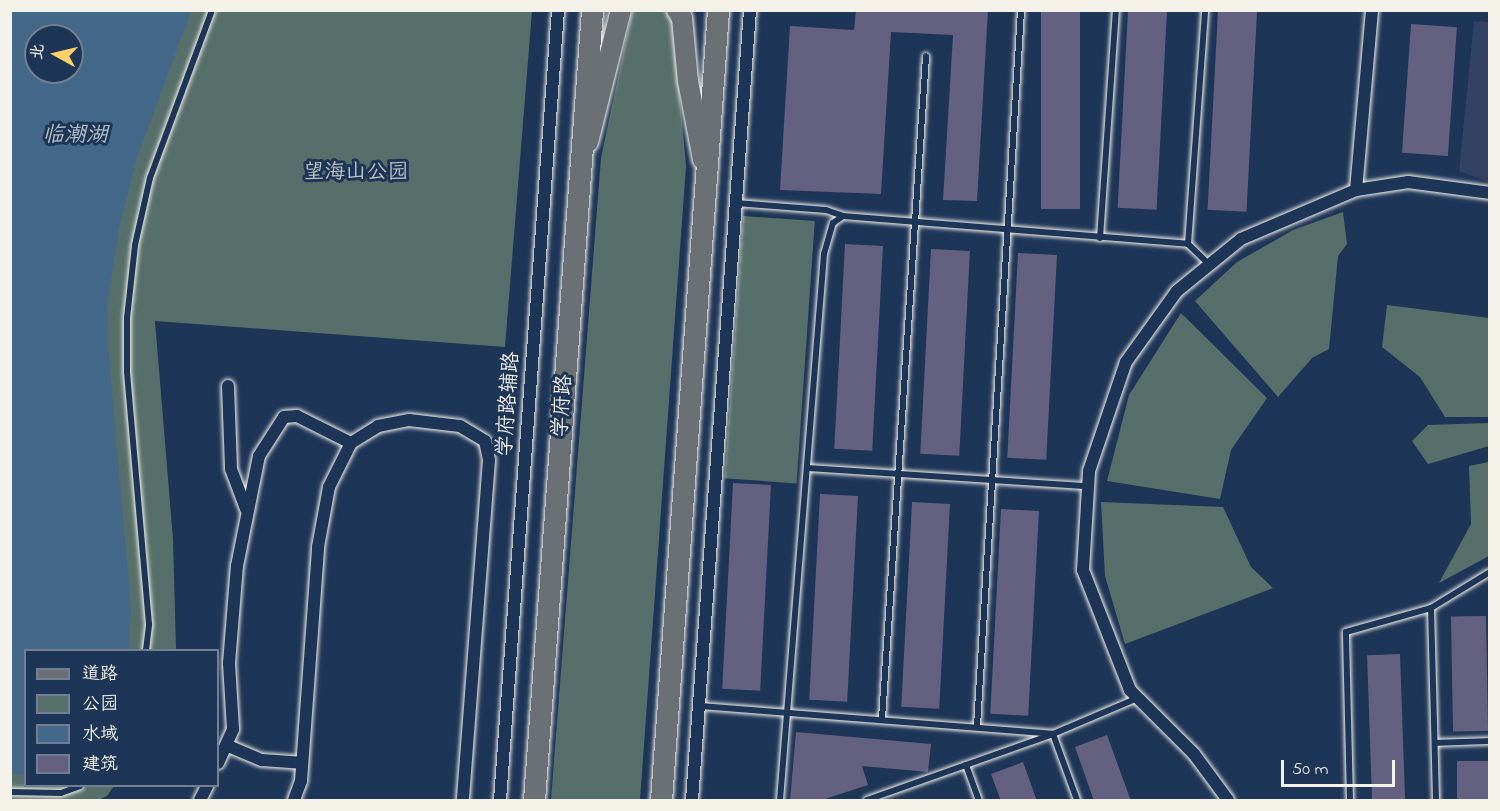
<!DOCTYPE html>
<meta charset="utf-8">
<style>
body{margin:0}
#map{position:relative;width:1500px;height:811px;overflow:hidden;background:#1d3557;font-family:"Indie Flower","LXGW WenKai TC",sans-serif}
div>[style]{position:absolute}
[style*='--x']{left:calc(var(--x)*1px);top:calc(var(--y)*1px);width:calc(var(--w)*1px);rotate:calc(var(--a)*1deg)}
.built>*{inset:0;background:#324263}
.green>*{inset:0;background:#576f6b;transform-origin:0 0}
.water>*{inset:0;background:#43688a}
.building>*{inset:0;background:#646180;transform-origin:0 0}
.roads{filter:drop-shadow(0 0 2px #f4f1e8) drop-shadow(0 0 2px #f4f1e8)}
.service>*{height:6px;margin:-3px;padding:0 3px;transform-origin:3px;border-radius:3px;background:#1d3557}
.minor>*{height:12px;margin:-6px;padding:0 6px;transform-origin:6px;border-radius:6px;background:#1d3557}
.primary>*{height:20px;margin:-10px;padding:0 10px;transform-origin:10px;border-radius:10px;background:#6a7074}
.trunk>*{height:21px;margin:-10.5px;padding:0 10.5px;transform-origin:10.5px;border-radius:10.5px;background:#6a7074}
span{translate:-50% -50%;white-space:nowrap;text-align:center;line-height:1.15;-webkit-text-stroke:6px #1d3557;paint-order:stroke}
.park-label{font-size:21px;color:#bdc4bc}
.street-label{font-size:21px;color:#f4f1e8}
.water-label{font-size:22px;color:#b6c1c7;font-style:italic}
.frame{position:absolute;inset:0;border:12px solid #f4f1e8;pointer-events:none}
.legend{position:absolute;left:24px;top:649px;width:195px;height:138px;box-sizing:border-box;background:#1d3557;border:2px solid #738091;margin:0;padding:8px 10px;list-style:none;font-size:18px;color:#f4f1e8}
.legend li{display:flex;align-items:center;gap:12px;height:30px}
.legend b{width:30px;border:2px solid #738091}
.north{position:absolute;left:24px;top:24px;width:60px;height:60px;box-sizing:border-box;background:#1d3557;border:2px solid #738091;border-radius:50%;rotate:278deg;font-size:16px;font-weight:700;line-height:24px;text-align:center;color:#f4f1e8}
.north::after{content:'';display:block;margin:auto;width:21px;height:27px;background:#ffd166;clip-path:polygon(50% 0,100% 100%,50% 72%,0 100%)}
.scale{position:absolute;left:1281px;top:760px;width:114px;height:27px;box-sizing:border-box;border:3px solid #f4f1e8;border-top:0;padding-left:8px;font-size:18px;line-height:21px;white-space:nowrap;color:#f4f1e8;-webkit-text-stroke:4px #1d3557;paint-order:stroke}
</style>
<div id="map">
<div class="built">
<i style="clip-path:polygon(1474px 21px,1489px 22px,1489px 182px,1459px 171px)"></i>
</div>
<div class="green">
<i style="clip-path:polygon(evenodd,10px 11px,532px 11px,505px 347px,155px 321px,173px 539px,176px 650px,26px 650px,26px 786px,114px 786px,107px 796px,99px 800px,11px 800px,10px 11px,36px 36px,72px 36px,72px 72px,36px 72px,36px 36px)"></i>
<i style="clip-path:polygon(632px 11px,672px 11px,686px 166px,640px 800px,551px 800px,601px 158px)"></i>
<i style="clip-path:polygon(1343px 212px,1347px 244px,1338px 256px,1329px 349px,1312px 358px,1278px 397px,1195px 301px,1237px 262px,1293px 230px)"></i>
<i style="left:743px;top:216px;width:72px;height:263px;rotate:4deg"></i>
<i style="clip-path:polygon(1387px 305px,1489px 318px,1489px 417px,1445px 417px,1420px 377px,1382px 347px)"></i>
<i style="clip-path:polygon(1181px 313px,1267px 398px,1231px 450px,1220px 499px,1107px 481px,1129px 395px)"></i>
<i style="clip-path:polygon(1489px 423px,1489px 446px,1428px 464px,1412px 441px,1428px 425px)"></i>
<i style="clip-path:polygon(1489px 462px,1489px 556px,1439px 583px,1471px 524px,1469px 466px)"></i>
<i style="clip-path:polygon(1101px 502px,1223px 507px,1251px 567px,1273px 588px,1125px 644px,1105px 576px)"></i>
</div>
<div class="water">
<i style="clip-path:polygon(evenodd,10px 11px,191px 11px,138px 155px,119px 228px,107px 306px,108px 346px,131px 608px,129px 650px,26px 650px,25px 774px,10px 774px,10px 11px,36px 36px,72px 36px,72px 72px,36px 72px,36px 36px)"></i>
</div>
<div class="building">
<i style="clip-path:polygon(856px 10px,988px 10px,977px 201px,943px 200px,953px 35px,891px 32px,881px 194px,780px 190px,790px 26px,854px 30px)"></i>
<i style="left:1041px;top:10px;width:39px;height:199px"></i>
<i style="left:1128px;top:10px;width:39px;height:198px;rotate:3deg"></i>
<i style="left:1218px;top:10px;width:39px;height:200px;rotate:3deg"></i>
<i style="left:1411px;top:24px;width:46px;height:129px;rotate:4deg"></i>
<i style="left:845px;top:244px;width:38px;height:205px;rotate:3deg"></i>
<i style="left:931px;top:249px;width:39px;height:205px;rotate:3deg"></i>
<i style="left:1018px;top:253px;width:39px;height:205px;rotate:3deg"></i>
<i style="left:733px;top:483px;width:38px;height:206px;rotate:3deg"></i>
<i style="left:820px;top:494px;width:38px;height:206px;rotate:3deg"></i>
<i style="left:912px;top:502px;width:38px;height:205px;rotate:3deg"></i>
<i style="left:1001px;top:509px;width:38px;height:205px;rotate:3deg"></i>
<i style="left:1486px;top:616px;width:115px;height:35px;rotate:89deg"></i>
<i style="left:1400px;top:654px;width:147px;height:33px;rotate:88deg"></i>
<i style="clip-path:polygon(796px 732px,931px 744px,928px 772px,862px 766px,868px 785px,819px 801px,790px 801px)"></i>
<i style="clip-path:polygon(1107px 735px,1131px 801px,1094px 801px,1075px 747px)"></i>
<i style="left:1457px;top:761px;width:33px;height:40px"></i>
<i style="clip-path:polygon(1023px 762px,1037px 801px,1001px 801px,991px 774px)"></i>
</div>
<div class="roads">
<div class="service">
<i style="--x:736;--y:203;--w:90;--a:4.4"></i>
<i style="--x:826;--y:210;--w:18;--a:19"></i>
<i style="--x:843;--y:216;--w:346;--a:4.6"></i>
<i style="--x:1188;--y:244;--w:30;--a:44"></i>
<i style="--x:1100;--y:238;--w:229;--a:-86"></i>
<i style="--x:1188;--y:244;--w:235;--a:-85.8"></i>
<i style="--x:807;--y:468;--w:282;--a:3.7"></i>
<i style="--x:1431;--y:608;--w:192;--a:88.5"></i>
<i style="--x:146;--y:650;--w:26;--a:-83"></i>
<i style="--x:149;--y:624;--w:253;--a:-95"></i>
<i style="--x:127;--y:372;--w:54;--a:-90"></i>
<i style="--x:127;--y:318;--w:73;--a:-83.7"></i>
<i style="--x:135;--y:245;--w:69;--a:-77.4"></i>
<i style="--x:150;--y:178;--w:179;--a:-69.7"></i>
<i style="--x:700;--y:706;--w:354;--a:4.5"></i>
<i style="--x:1053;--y:734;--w:70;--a:70"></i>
<i style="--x:882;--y:719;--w:664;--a:-86.2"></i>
<i style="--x:977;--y:726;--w:717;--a:-86.48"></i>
<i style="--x:1435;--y:743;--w:55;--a:-2.1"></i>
<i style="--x:966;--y:765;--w:37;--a:70"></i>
<i style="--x:10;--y:792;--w:51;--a:1.1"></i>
<i style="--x:61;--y:793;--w:20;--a:-20"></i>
<i style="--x:780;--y:800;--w:548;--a:-85.39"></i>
<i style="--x:824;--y:254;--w:32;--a:-74"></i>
<i style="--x:833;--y:223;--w:12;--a:-35"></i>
<i style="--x:867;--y:800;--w:197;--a:-19.5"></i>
<i style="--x:1053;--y:734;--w:92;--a:-23"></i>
<i style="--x:1350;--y:800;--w:168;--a:-91.4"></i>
<i style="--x:1346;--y:632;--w:88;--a:-15.8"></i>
<i style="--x:1431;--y:608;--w:69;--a:-31.4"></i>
</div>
<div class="minor">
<i style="--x:1356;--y:190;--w:181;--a:-84.9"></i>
<i style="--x:228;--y:386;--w:83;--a:87.9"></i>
<i style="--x:231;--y:469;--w:43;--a:69.4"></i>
<i style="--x:226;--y:745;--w:39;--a:23"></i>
<i style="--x:262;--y:760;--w:39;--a:4"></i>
<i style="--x:218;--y:763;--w:37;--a:-66"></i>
<i style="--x:233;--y:729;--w:66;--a:-93.5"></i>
<i style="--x:229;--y:663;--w:97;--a:-85.3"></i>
<i style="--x:237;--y:566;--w:112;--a:-78.7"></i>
<i style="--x:259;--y:456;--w:46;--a:-57.3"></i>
<i style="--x:284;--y:417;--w:13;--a:-4"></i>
<i style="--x:297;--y:416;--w:60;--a:26.6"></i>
<i style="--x:200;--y:800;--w:16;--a:-63"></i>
<i style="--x:294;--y:800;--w:20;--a:-70"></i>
<i style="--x:301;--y:781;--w:235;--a:-85.8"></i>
<i style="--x:318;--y:547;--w:61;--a:-79.6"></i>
<i style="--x:329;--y:487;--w:49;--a:-63.4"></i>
<i style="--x:351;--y:443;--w:32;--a:-32"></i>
<i style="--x:378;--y:426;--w:32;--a:-11"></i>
<i style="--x:409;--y:420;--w:51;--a:6.7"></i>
<i style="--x:460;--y:426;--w:29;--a:31"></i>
<i style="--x:485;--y:441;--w:19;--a:78"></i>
<i style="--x:489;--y:460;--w:341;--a:94.4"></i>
<i style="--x:500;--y:800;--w:792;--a:-85.8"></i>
<i style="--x:692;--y:800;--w:792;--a:-85.8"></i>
<i style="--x:1228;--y:800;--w:57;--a:-126.5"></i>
<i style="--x:1194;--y:754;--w:91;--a:-135"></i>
<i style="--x:1130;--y:690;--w:129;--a:-111.4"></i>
<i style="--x:1083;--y:570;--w:99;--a:-86.5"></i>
<i style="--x:1089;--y:471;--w:115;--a:-71.3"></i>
<i style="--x:1126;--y:362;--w:87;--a:-54.3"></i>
<i style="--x:1177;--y:291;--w:82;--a:-39.1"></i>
<i style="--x:1241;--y:239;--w:125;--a:-23.1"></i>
<i style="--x:1356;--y:190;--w:53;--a:-8.7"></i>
<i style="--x:1408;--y:182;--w:83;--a:7.6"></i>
</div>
<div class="primary">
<i style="--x:677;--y:10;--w:9;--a:58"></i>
<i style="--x:682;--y:18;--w:63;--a:84.6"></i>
<i style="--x:688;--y:81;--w:80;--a:79.2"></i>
<i style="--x:588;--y:142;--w:136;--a:-76"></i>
</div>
<div class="trunk">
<i style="--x:534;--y:800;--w:792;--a:-85.8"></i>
<i style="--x:661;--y:800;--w:792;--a:-85.87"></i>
</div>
</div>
<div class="park-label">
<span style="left:356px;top:173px">望海山公园</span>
</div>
<div class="street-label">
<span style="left:509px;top:404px;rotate:-86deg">学府路辅路</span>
<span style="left:563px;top:406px;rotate:-86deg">学府路</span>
</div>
<div class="water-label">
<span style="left:75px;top:137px">临潮湖</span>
</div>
<div class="frame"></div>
<ul class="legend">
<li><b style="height:8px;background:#6a7074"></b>道路</li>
<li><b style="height:16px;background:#576f6b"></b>公园</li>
<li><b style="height:16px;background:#43688a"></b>水域</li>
<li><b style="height:16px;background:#646180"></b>建筑</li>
</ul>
<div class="north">北</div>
<div class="scale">50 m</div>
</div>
